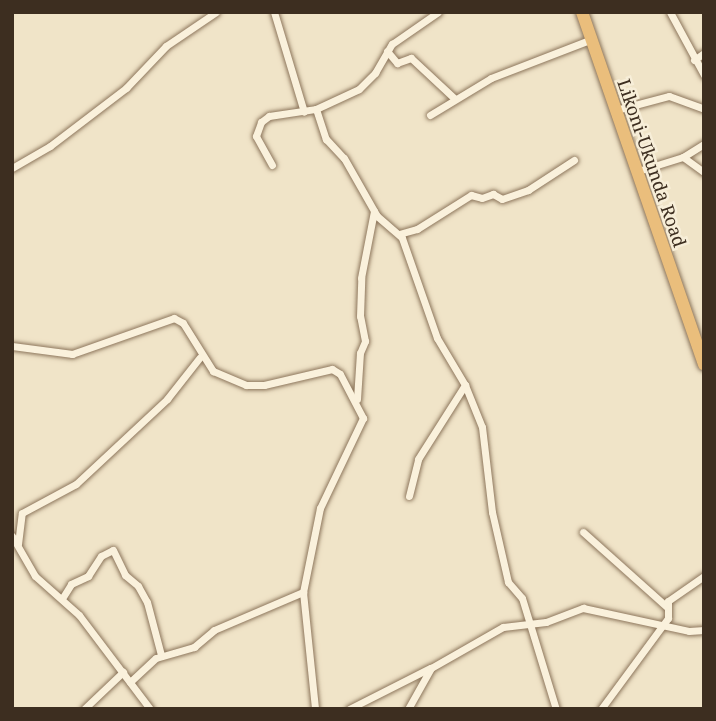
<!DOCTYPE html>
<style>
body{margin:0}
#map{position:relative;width:716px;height:721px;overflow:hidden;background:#f0e4c8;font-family:"Noto Serif",serif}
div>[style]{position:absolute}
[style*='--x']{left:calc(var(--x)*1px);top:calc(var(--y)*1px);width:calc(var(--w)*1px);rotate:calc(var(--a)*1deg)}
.roads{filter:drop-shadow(0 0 2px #8d765c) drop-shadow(0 0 2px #8d765c)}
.minor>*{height:7px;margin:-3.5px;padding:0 3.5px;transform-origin:3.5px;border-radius:3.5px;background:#faf1dc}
.trunk>*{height:12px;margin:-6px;padding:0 6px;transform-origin:6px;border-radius:6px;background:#eabe7c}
span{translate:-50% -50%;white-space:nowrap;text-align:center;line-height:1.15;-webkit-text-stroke:5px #f7eed8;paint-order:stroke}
.street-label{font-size:18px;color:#3d2e20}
.frame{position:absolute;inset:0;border:14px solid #3d2e20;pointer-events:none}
</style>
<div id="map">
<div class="roads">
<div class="minor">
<i style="--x:274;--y:12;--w:104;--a:73.3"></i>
<i style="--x:670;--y:12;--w:72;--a:61.6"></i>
<i style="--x:387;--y:51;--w:16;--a:50"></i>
<i style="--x:397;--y:63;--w:15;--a:-20"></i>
<i style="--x:411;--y:58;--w:60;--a:43"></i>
<i style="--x:694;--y:60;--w:12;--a:-35"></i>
<i style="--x:316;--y:109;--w:32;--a:72"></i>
<i style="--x:326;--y:139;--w:26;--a:47"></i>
<i style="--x:344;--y:158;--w:67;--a:60.4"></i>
<i style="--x:377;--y:216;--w:33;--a:41"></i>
<i style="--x:402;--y:238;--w:106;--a:70.7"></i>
<i style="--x:437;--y:338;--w:55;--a:59.2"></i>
<i style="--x:465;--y:385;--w:45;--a:68"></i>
<i style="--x:482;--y:427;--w:86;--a:83.3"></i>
<i style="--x:492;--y:512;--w:72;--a:77.1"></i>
<i style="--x:508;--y:582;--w:21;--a:49"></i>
<i style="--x:522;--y:598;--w:116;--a:73"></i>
<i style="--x:616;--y:110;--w:55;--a:-14.8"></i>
<i style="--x:669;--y:96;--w:37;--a:20"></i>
<i style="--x:430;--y:115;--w:71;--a:-31.2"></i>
<i style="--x:491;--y:78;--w:108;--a:-21.1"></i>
<i style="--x:683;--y:157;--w:26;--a:36"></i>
<i style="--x:272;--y:165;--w:33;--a:-119"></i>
<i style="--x:256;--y:136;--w:15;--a:-70"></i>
<i style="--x:261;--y:122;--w:10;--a:-37"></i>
<i style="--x:269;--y:116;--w:48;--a:-8.5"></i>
<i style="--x:316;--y:109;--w:47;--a:-24.9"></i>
<i style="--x:359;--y:89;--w:23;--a:-45"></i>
<i style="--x:375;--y:73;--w:34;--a:-60"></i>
<i style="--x:392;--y:44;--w:56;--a:-34.8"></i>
<i style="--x:12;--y:168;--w:44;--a:-30.1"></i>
<i style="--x:50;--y:146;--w:96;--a:-37.3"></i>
<i style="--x:126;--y:88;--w:58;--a:-46.4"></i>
<i style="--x:166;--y:46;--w:60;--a:-34.2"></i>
<i style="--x:638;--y:171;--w:47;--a:-17.3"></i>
<i style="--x:683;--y:157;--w:25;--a:-32"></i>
<i style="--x:399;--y:234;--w:19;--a:-16"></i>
<i style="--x:417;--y:229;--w:64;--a:-32.2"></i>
<i style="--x:471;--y:195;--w:11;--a:15"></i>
<i style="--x:482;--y:198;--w:12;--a:-20"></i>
<i style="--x:493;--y:194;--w:10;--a:29"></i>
<i style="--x:502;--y:199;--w:28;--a:-19"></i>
<i style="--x:528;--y:190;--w:55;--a:-33.1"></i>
<i style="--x:12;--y:346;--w:61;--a:7.6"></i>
<i style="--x:72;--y:354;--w:108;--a:-19.4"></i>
<i style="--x:174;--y:318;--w:10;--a:29"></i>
<i style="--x:183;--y:323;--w:57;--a:58"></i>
<i style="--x:213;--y:371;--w:36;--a:23"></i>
<i style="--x:246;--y:385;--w:18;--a:0"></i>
<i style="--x:264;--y:385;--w:70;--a:-13.2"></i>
<i style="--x:332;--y:369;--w:9;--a:32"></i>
<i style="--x:340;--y:374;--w:50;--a:62.4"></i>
<i style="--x:363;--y:418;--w:100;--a:115.5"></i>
<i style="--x:320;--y:508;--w:86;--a:101.4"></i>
<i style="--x:303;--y:592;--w:118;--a:84.1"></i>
<i style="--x:357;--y:399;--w:46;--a:-86.3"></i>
<i style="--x:360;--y:353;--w:13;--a:-67"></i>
<i style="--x:365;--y:341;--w:25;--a:-101"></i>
<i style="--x:360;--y:316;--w:38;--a:-88"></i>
<i style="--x:361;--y:278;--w:68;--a:-79"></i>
<i style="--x:409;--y:496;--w:38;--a:-76"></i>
<i style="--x:418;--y:459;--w:88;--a:-57.6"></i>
<i style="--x:583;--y:532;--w:113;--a:41.8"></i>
<i style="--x:12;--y:536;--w:46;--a:60.1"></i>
<i style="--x:35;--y:576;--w:59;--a:41.6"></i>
<i style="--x:79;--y:615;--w:118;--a:52.9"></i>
<i style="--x:18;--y:544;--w:31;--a:-83"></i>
<i style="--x:22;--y:513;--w:61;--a:-28.2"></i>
<i style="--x:76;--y:484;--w:125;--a:-43"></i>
<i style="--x:167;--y:399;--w:53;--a:-51.8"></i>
<i style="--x:63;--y:597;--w:15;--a:-58"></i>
<i style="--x:71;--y:584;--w:19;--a:-25"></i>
<i style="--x:88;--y:576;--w:24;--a:-57"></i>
<i style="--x:101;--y:556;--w:13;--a:-27"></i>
<i style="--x:113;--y:550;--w:28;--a:64"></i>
<i style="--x:125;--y:575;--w:17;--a:40"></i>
<i style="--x:138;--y:586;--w:18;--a:61"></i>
<i style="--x:147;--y:602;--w:55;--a:75.2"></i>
<i style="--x:130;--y:682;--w:35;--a:-43"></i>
<i style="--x:156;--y:658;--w:40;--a:-16"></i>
<i style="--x:194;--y:647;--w:26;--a:-40"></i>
<i style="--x:214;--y:630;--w:97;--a:-23.1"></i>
<i style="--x:84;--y:709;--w:54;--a:-43.5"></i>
<i style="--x:349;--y:709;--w:91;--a:-26.8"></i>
<i style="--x:408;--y:709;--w:47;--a:-60.7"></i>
<i style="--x:431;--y:668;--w:83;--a:-29.7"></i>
<i style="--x:503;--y:627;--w:43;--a:-6.6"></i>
<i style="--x:546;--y:622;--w:40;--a:-21"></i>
<i style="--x:583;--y:608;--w:108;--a:12.2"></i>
<i style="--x:689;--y:631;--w:15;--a:-4"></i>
<i style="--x:601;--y:709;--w:113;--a:-53.6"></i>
<i style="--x:668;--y:618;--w:17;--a:-90"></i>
<i style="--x:668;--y:601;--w:44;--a:-34.8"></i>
</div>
<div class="trunk">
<i style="--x:582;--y:12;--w:373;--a:70.9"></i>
</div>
</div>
<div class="street-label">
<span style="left:652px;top:163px;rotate:71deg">Likoni-Ukunda Road</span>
</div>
<div class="frame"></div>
</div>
